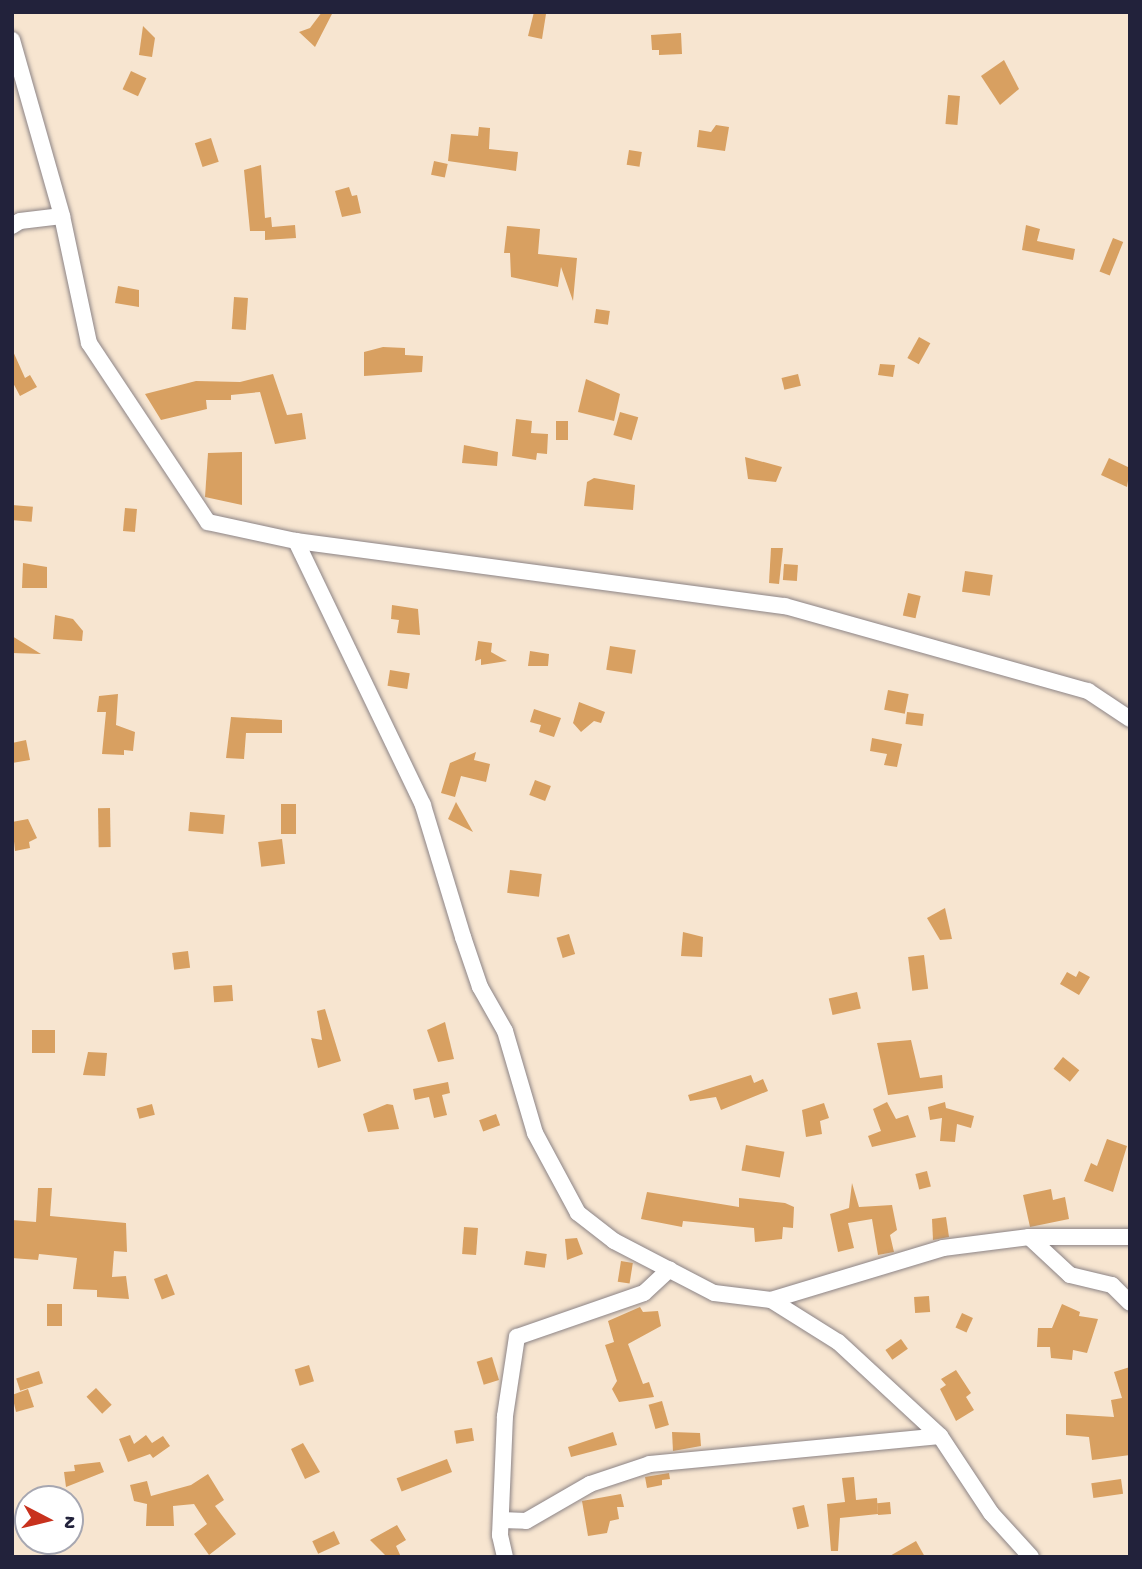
<!DOCTYPE html>
<style>
body{margin:0}
#map{position:relative;width:1142px;height:1569px;overflow:hidden;background:#f7e5d0;font-family:"Gochi Hand",sans-serif}
div>[style]{position:absolute}
[style*='--x']{left:calc(var(--x)*1px);top:calc(var(--y)*1px);width:calc(var(--w)*1px);rotate:calc(var(--a)*1deg)}
.building>*{inset:0;background:#d8a061;transform-origin:0 0}
.roads{filter:drop-shadow(0 0 2px #8c8486) drop-shadow(0 0 2px #8c8486)}
.minor>*{height:16px;margin:-8px;padding:0 8px;transform-origin:8px;border-radius:8px;background:#fff}
span{translate:-50% -50%;white-space:nowrap;text-align:center;line-height:1.15;-webkit-text-stroke:7px #fff;paint-order:stroke}
.frame{position:absolute;inset:0;border:14px solid #22223b;pointer-events:none}
.north{position:absolute;left:14px;top:1485px;width:70px;height:70px;box-sizing:border-box;background:#fff;border:2px solid #a7a7b1;border-radius:50%;rotate:97deg;font-size:19px;font-weight:700;line-height:28px;text-align:center;color:#22223b}
.north::after{content:'';display:block;margin:auto;width:24px;height:32px;background:#c8321e;clip-path:polygon(50% 0,100% 100%,50% 72%,0 100%)}
</style>
<div id="map">
<div class="building">
<i style="clip-path:polygon(322px 12px,333px 12px,315px 47px,299px 32px,310px 28px)"></i>
<i style="clip-path:polygon(534px 12px,546px 14px,542px 39px,528px 36px)"></i>
<i style="clip-path:polygon(143px 26px,155px 38px,152px 57px,139px 55px)"></i>
<i style="clip-path:polygon(681px 33px,682px 54px,659px 55px,659px 50px,652px 50px,651px 35px)"></i>
<i style="clip-path:polygon(1004px 60px,1019px 89px,1000px 105px,981px 76px)"></i>
<i style="left:131px;top:71px;width:17px;height:20px;rotate:25deg"></i>
<i style="left:948px;top:95px;width:12px;height:29px;rotate:5deg"></i>
<i style="clip-path:polygon(716px 125px,729px 127px,725px 151px,697px 147px,699px 130px,711px 132px)"></i>
<i style="clip-path:polygon(479px 127px,490px 128px,489px 149px,518px 152px,516px 171px,448px 161px,451px 134px,478px 136px)"></i>
<i style="left:211px;top:138px;width:25px;height:17px;rotate:72deg"></i>
<i style="left:629px;top:150px;width:13px;height:15px;rotate:9deg"></i>
<i style="left:434px;top:161px;width:14px;height:14px;rotate:12deg"></i>
<i style="clip-path:polygon(261px 165px,265px 218px,271px 217px,272px 227px,295px 225px,296px 238px,265px 240px,265px 231px,250px 231px,244px 170px)"></i>
<i style="clip-path:polygon(349px 187px,352px 196px,357px 195px,361px 213px,342px 217px,335px 191px)"></i>
<i style="clip-path:polygon(1026px 225px,1040px 229px,1037px 241px,1075px 249px,1073px 260px,1022px 250px)"></i>
<i style="clip-path:polygon(507px 226px,540px 229px,538px 254px,577px 258px,573px 301px,561px 267px,558px 287px,511px 277px,510px 253px,504px 253px)"></i>
<i style="left:1113px;top:238px;width:11px;height:36px;rotate:22deg"></i>
<i style="clip-path:polygon(118px 286px,139px 290px,139px 307px,115px 303px)"></i>
<i style="left:234px;top:297px;width:14px;height:32px;rotate:4deg"></i>
<i style="left:596px;top:309px;width:14px;height:14px;rotate:8deg"></i>
<i style="left:919px;top:337px;width:13px;height:24px;rotate:29deg"></i>
<i style="clip-path:polygon(383px 347px,405px 348px,405px 355px,423px 356px,422px 372px,364px 376px,364px 352px)"></i>
<i style="clip-path:polygon(12px 349px,25px 378px,30px 375px,37px 387px,20px 396px,12px 381px)"></i>
<i style="clip-path:polygon(880px 364px,895px 365px,893px 377px,878px 375px)"></i>
<i style="clip-path:polygon(273px 374px,287px 415px,302px 413px,306px 439px,275px 444px,260px 392px,231px 395px,231px 400px,206px 400px,207px 409px,161px 420px,145px 394px,196px 381px,240px 382px)"></i>
<i style="left:798px;top:374px;width:12px;height:17px;rotate:76deg"></i>
<i style="clip-path:polygon(586px 379px,620px 394px,614px 421px,578px 412px)"></i>
<i style="left:620px;top:412px;width:19px;height:24px;rotate:16deg"></i>
<i style="clip-path:polygon(516px 419px,532px 421px,531px 433px,548px 434px,547px 454px,537px 453px,536px 460px,512px 456px)"></i>
<i style="left:556px;top:421px;width:12px;height:19px"></i>
<i style="clip-path:polygon(464px 445px,498px 452px,497px 466px,462px 463px)"></i>
<i style="clip-path:polygon(242px 452px,242px 505px,205px 497px,208px 453px)"></i>
<i style="clip-path:polygon(745px 457px,782px 467px,776px 482px,748px 479px)"></i>
<i style="clip-path:polygon(1109px 458px,1130px 468px,1127px 487px,1101px 475px)"></i>
<i style="clip-path:polygon(594px 478px,635px 485px,633px 510px,584px 506px,587px 482px)"></i>
<i style="left:12px;top:505px;width:21px;height:15px;rotate:5deg"></i>
<i style="left:125px;top:508px;width:12px;height:23px;rotate:5deg"></i>
<i style="clip-path:polygon(771px 548px,783px 548px,779px 584px,769px 583px)"></i>
<i style="clip-path:polygon(23px 563px,47px 567px,47px 588px,22px 588px)"></i>
<i style="left:784px;top:564px;width:14px;height:16px;rotate:4deg"></i>
<i style="left:965px;top:571px;width:28px;height:21px;rotate:8deg"></i>
<i style="left:908px;top:593px;width:13px;height:23px;rotate:13deg"></i>
<i style="clip-path:polygon(392px 605px,418px 609px,420px 635px,397px 633px,399px 620px,391px 619px)"></i>
<i style="clip-path:polygon(55px 615px,73px 619px,83px 631px,82px 641px,53px 639px)"></i>
<i style="clip-path:polygon(12px 636px,41px 654px,12px 653px)"></i>
<i style="clip-path:polygon(478px 641px,492px 643px,491px 652px,507px 661px,481px 665px,481px 659px,475px 661px)"></i>
<i style="left:610px;top:646px;width:26px;height:24px;rotate:9deg"></i>
<i style="clip-path:polygon(530px 651px,549px 654px,548px 666px,528px 666px)"></i>
<i style="left:390px;top:670px;width:20px;height:16px;rotate:9deg"></i>
<i style="left:888px;top:690px;width:21px;height:20px;rotate:11deg"></i>
<i style="clip-path:polygon(118px 694px,116px 725px,135px 732px,133px 751px,124px 750px,124px 755px,102px 754px,106px 712px,97px 712px,99px 696px)"></i>
<i style="clip-path:polygon(579px 702px,605px 712px,601px 723px,594px 721px,581px 732px,573px 723px)"></i>
<i style="clip-path:polygon(534px 709px,561px 718px,554px 737px,539px 732px,541px 725px,530px 722px)"></i>
<i style="left:907px;top:712px;width:17px;height:12px;rotate:7deg"></i>
<i style="clip-path:polygon(231px 717px,282px 720px,282px 733px,246px 733px,244px 759px,226px 758px)"></i>
<i style="clip-path:polygon(872px 738px,902px 744px,897px 767px,884px 765px,887px 754px,870px 751px)"></i>
<i style="clip-path:polygon(26px 740px,30px 760px,12px 763px,12px 743px)"></i>
<i style="clip-path:polygon(476px 752px,474px 760px,490px 764px,486px 782px,461px 776px,455px 797px,441px 793px,450px 763px)"></i>
<i style="left:535px;top:780px;width:17px;height:16px;rotate:21deg"></i>
<i style="clip-path:polygon(456px 802px,473px 832px,448px 819px)"></i>
<i style="left:281px;top:804px;width:15px;height:30px"></i>
<i style="left:110px;top:808px;width:39px;height:12px;rotate:89deg"></i>
<i style="left:190px;top:812px;width:35px;height:19px;rotate:5deg"></i>
<i style="clip-path:polygon(28px 819px,37px 838px,29px 842px,30px 848px,15px 851px,12px 822px)"></i>
<i style="left:282px;top:839px;width:25px;height:24px;rotate:83deg"></i>
<i style="left:510px;top:870px;width:32px;height:23px;rotate:7deg"></i>
<i style="clip-path:polygon(945px 908px,952px 939px,940px 940px,927px 918px)"></i>
<i style="clip-path:polygon(683px 932px,703px 937px,702px 957px,681px 956px)"></i>
<i style="left:569px;top:934px;width:21px;height:13px;rotate:73deg"></i>
<i style="left:188px;top:951px;width:17px;height:16px;rotate:83deg"></i>
<i style="left:924px;top:955px;width:34px;height:16px;rotate:83deg"></i>
<i style="clip-path:polygon(1079px 971px,1090px 977px,1079px 995px,1060px 984px,1067px 972px,1076px 977px)"></i>
<i style="left:232px;top:985px;width:16px;height:19px;rotate:86deg"></i>
<i style="left:857px;top:992px;width:17px;height:29px;rotate:77deg"></i>
<i style="clip-path:polygon(325px 1009px,341px 1061px,318px 1068px,311px 1038px,322px 1040px,317px 1011px)"></i>
<i style="clip-path:polygon(445px 1022px,454px 1059px,438px 1062px,427px 1030px)"></i>
<i style="left:32px;top:1030px;width:23px;height:23px"></i>
<i style="clip-path:polygon(911px 1040px,920px 1078px,942px 1075px,943px 1088px,888px 1095px,877px 1043px)"></i>
<i style="clip-path:polygon(88px 1052px,107px 1053px,105px 1076px,83px 1075px)"></i>
<i style="left:1063px;top:1057px;width:21px;height:15px;rotate:39deg"></i>
<i style="clip-path:polygon(751px 1075px,754px 1083px,763px 1079px,768px 1091px,721px 1110px,716px 1097px,690px 1101px,688px 1095px)"></i>
<i style="clip-path:polygon(448px 1082px,450px 1093px,442px 1095px,447px 1115px,434px 1118px,429px 1097px,415px 1100px,413px 1089px)"></i>
<i style="clip-path:polygon(887px 1102px,896px 1119px,908px 1115px,916px 1137px,872px 1147px,868px 1136px,881px 1131px,873px 1109px)"></i>
<i style="clip-path:polygon(945px 1102px,946px 1108px,974px 1116px,971px 1128px,957px 1124px,955px 1142px,940px 1141px,942px 1118px,930px 1120px,928px 1107px)"></i>
<i style="clip-path:polygon(824px 1103px,829px 1118px,820px 1121px,822px 1134px,806px 1137px,802px 1110px)"></i>
<i style="left:152px;top:1104px;width:11px;height:16px;rotate:75deg"></i>
<i style="clip-path:polygon(387px 1104px,393px 1105px,399px 1129px,368px 1132px,363px 1114px)"></i>
<i style="left:496px;top:1114px;width:12px;height:18px;rotate:70deg"></i>
<i style="clip-path:polygon(1107px 1139px,1127px 1146px,1113px 1192px,1084px 1181px,1091px 1163px,1097px 1166px)"></i>
<i style="left:746px;top:1145px;width:39px;height:26px;rotate:10deg"></i>
<i style="left:927px;top:1171px;width:16px;height:12px;rotate:76deg"></i>
<i style="clip-path:polygon(852px 1183px,859px 1207px,892px 1205px,897px 1230px,890px 1235px,894px 1252px,878px 1255px,872px 1219px,848px 1223px,854px 1248px,838px 1252px,830px 1214px,849px 1208px)"></i>
<i style="clip-path:polygon(38px 1188px,52px 1188px,50px 1216px,126px 1223px,127px 1252px,114px 1251px,112px 1277px,126px 1276px,129px 1299px,97px 1297px,97px 1290px,73px 1289px,77px 1258px,39px 1254px,38px 1260px,12px 1258px,12px 1220px,36px 1222px)"></i>
<i style="clip-path:polygon(1051px 1189px,1053px 1200px,1065px 1197px,1069px 1219px,1030px 1227px,1023px 1195px)"></i>
<i style="clip-path:polygon(647px 1192px,739px 1207px,739px 1198px,785px 1203px,794px 1207px,793px 1228px,783px 1227px,782px 1239px,755px 1242px,754px 1228px,683px 1221px,682px 1227px,641px 1219px)"></i>
<i style="clip-path:polygon(946px 1217px,949px 1237px,933px 1240px,932px 1219px)"></i>
<i style="left:464px;top:1227px;width:14px;height:27px;rotate:4deg"></i>
<i style="clip-path:polygon(577px 1238px,583px 1254px,567px 1260px,565px 1239px)"></i>
<i style="left:526px;top:1251px;width:21px;height:14px;rotate:8deg"></i>
<i style="left:621px;top:1261px;width:12px;height:21px;rotate:9deg"></i>
<i style="left:167px;top:1274px;width:22px;height:14px;rotate:69deg"></i>
<i style="left:929px;top:1296px;width:16px;height:15px;rotate:86deg"></i>
<i style="left:47px;top:1304px;width:15px;height:22px"></i>
<i style="clip-path:polygon(1062px 1304px,1080px 1312px,1079px 1316px,1098px 1319px,1087px 1353px,1073px 1350px,1072px 1360px,1051px 1358px,1050px 1347px,1037px 1347px,1038px 1328px,1052px 1328px)"></i>
<i style="clip-path:polygon(640px 1307px,643px 1312px,658px 1311px,661px 1326px,628px 1344px,643px 1384px,649px 1382px,654px 1397px,619px 1402px,612px 1389px,617px 1381px,605px 1345px,614px 1342px,608px 1321px)"></i>
<i style="left:962px;top:1313px;width:12px;height:16px;rotate:24deg"></i>
<i style="left:901px;top:1339px;width:12px;height:19px;rotate:55deg"></i>
<i style="left:492px;top:1357px;width:24px;height:16px;rotate:73deg"></i>
<i style="left:309px;top:1365px;width:17px;height:15px;rotate:73deg"></i>
<i style="clip-path:polygon(1130px 1367px,1130px 1455px,1092px 1460px,1089px 1437px,1066px 1435px,1066px 1414px,1114px 1417px,1111px 1400px,1122px 1398px,1114px 1372px)"></i>
<i style="clip-path:polygon(956px 1370px,971px 1393px,966px 1397px,974px 1410px,956px 1421px,940px 1389px,946px 1385px,941px 1379px)"></i>
<i style="left:39px;top:1371px;width:13px;height:24px;rotate:72deg"></i>
<i style="left:96px;top:1388px;width:23px;height:13px;rotate:47deg"></i>
<i style="clip-path:polygon(28px 1389px,34px 1407px,16px 1412px,12px 1395px)"></i>
<i style="left:662px;top:1401px;width:25px;height:14px;rotate:74deg"></i>
<i style="left:472px;top:1428px;width:13px;height:18px;rotate:81deg"></i>
<i style="clip-path:polygon(613px 1432px,617px 1445px,571px 1457px,568px 1447px)"></i>
<i style="clip-path:polygon(672px 1432px,700px 1433px,701px 1446px,673px 1451px)"></i>
<i style="clip-path:polygon(130px 1435px,134px 1444px,146px 1435px,152px 1443px,163px 1436px,170px 1446px,153px 1458px,150px 1454px,128px 1462px,119px 1439px)"></i>
<i style="clip-path:polygon(303px 1443px,320px 1472px,305px 1479px,291px 1449px)"></i>
<i style="left:447px;top:1459px;width:14px;height:54px;rotate:69deg"></i>
<i style="clip-path:polygon(100px 1462px,104px 1472px,66px 1487px,64px 1472px,75px 1471px,74px 1465px)"></i>
<i style="clip-path:polygon(669px 1473px,670px 1479px,662px 1480px,662px 1485px,647px 1488px,645px 1477px)"></i>
<i style="clip-path:polygon(208px 1474px,224px 1500px,215px 1506px,236px 1534px,209px 1555px,194px 1534px,207px 1524px,194px 1504px,173px 1506px,174px 1526px,146px 1526px,147px 1504px,134px 1501px,130px 1485px,147px 1481px,151px 1496px,191px 1485px)"></i>
<i style="clip-path:polygon(854px 1477px,856px 1500px,877px 1498px,878px 1514px,840px 1518px,838px 1551px,831px 1551px,827px 1504px,845px 1502px,842px 1478px)"></i>
<i style="left:1121px;top:1479px;width:15px;height:30px;rotate:82deg"></i>
<i style="clip-path:polygon(621px 1494px,624px 1507px,617px 1507px,619px 1519px,610px 1521px,607px 1533px,588px 1536px,582px 1501px)"></i>
<i style="left:890px;top:1502px;width:12px;height:13px;rotate:85deg"></i>
<i style="left:804px;top:1505px;width:22px;height:12px;rotate:77deg"></i>
<i style="clip-path:polygon(397px 1525px,406px 1540px,396px 1546px,401px 1557px,387px 1557px,370px 1540px)"></i>
<i style="left:334px;top:1531px;width:14px;height:24px;rotate:65deg"></i>
<i style="clip-path:polygon(916px 1541px,925px 1557px,888px 1557px)"></i>
</div>
<div class="roads">
<div class="minor">
<i style="--x:12;--y:40;--w:183;--a:74.1"></i>
<i style="--x:62;--y:216;--w:130;--a:78"></i>
<i style="--x:89;--y:343;--w:215;--a:56.4"></i>
<i style="--x:208;--y:522;--w:90;--a:12.2"></i>
<i style="--x:12;--y:226;--w:9;--a:-32"></i>
<i style="--x:20;--y:221;--w:42;--a:-6.8"></i>
<i style="--x:1029;--y:1237;--w:56;--a:42.8"></i>
<i style="--x:1070;--y:1275;--w:43;--a:13.4"></i>
<i style="--x:1112;--y:1285;--w:25;--a:45"></i>
<i style="--x:771;--y:1300;--w:180;--a:-16.8"></i>
<i style="--x:943;--y:1248;--w:87;--a:-7.3"></i>
<i style="--x:1029;--y:1237;--w:101;--a:0"></i>
<i style="--x:501;--y:1520;--w:25;--a:2"></i>
<i style="--x:526;--y:1521;--w:74;--a:-30"></i>
<i style="--x:590;--y:1484;--w:63;--a:-18.4"></i>
<i style="--x:650;--y:1464;--w:291;--a:-5.5"></i>
<i style="--x:505;--y:1557;--w:23;--a:-103"></i>
<i style="--x:500;--y:1535;--w:119;--a:-87.6"></i>
<i style="--x:505;--y:1416;--w:80;--a:-81.4"></i>
<i style="--x:517;--y:1337;--w:134;--a:-19.1"></i>
<i style="--x:644;--y:1293;--w:35;--a:-43"></i>
<i style="--x:1031;--y:1557;--w:59;--a:-132.3"></i>
<i style="--x:991;--y:1513;--w:92;--a:-123.5"></i>
<i style="--x:940;--y:1436;--w:139;--a:-137.3"></i>
<i style="--x:838;--y:1342;--w:79;--a:-147.9"></i>
<i style="--x:771;--y:1300;--w:57;--a:-173"></i>
<i style="--x:714;--y:1293;--w:113;--a:-152.5"></i>
<i style="--x:614;--y:1241;--w:46;--a:-142.1"></i>
<i style="--x:578;--y:1213;--w:91;--a:-118.3"></i>
<i style="--x:535;--y:1133;--w:106;--a:-106.4"></i>
<i style="--x:505;--y:1031;--w:51;--a:-119.6"></i>
<i style="--x:480;--y:987;--w:53;--a:-108.8"></i>
<i style="--x:463;--y:937;--w:138;--a:-106.9"></i>
<i style="--x:423;--y:805;--w:293;--a:-115.7"></i>
<i style="--x:296;--y:541;--w:493;--a:7.6"></i>
<i style="--x:785;--y:606;--w:315;--a:15.7"></i>
<i style="--x:1088;--y:691;--w:50;--a:33.7"></i>
</div>
</div>
<div class="frame"></div>
<div class="north">N</div>
</div>
